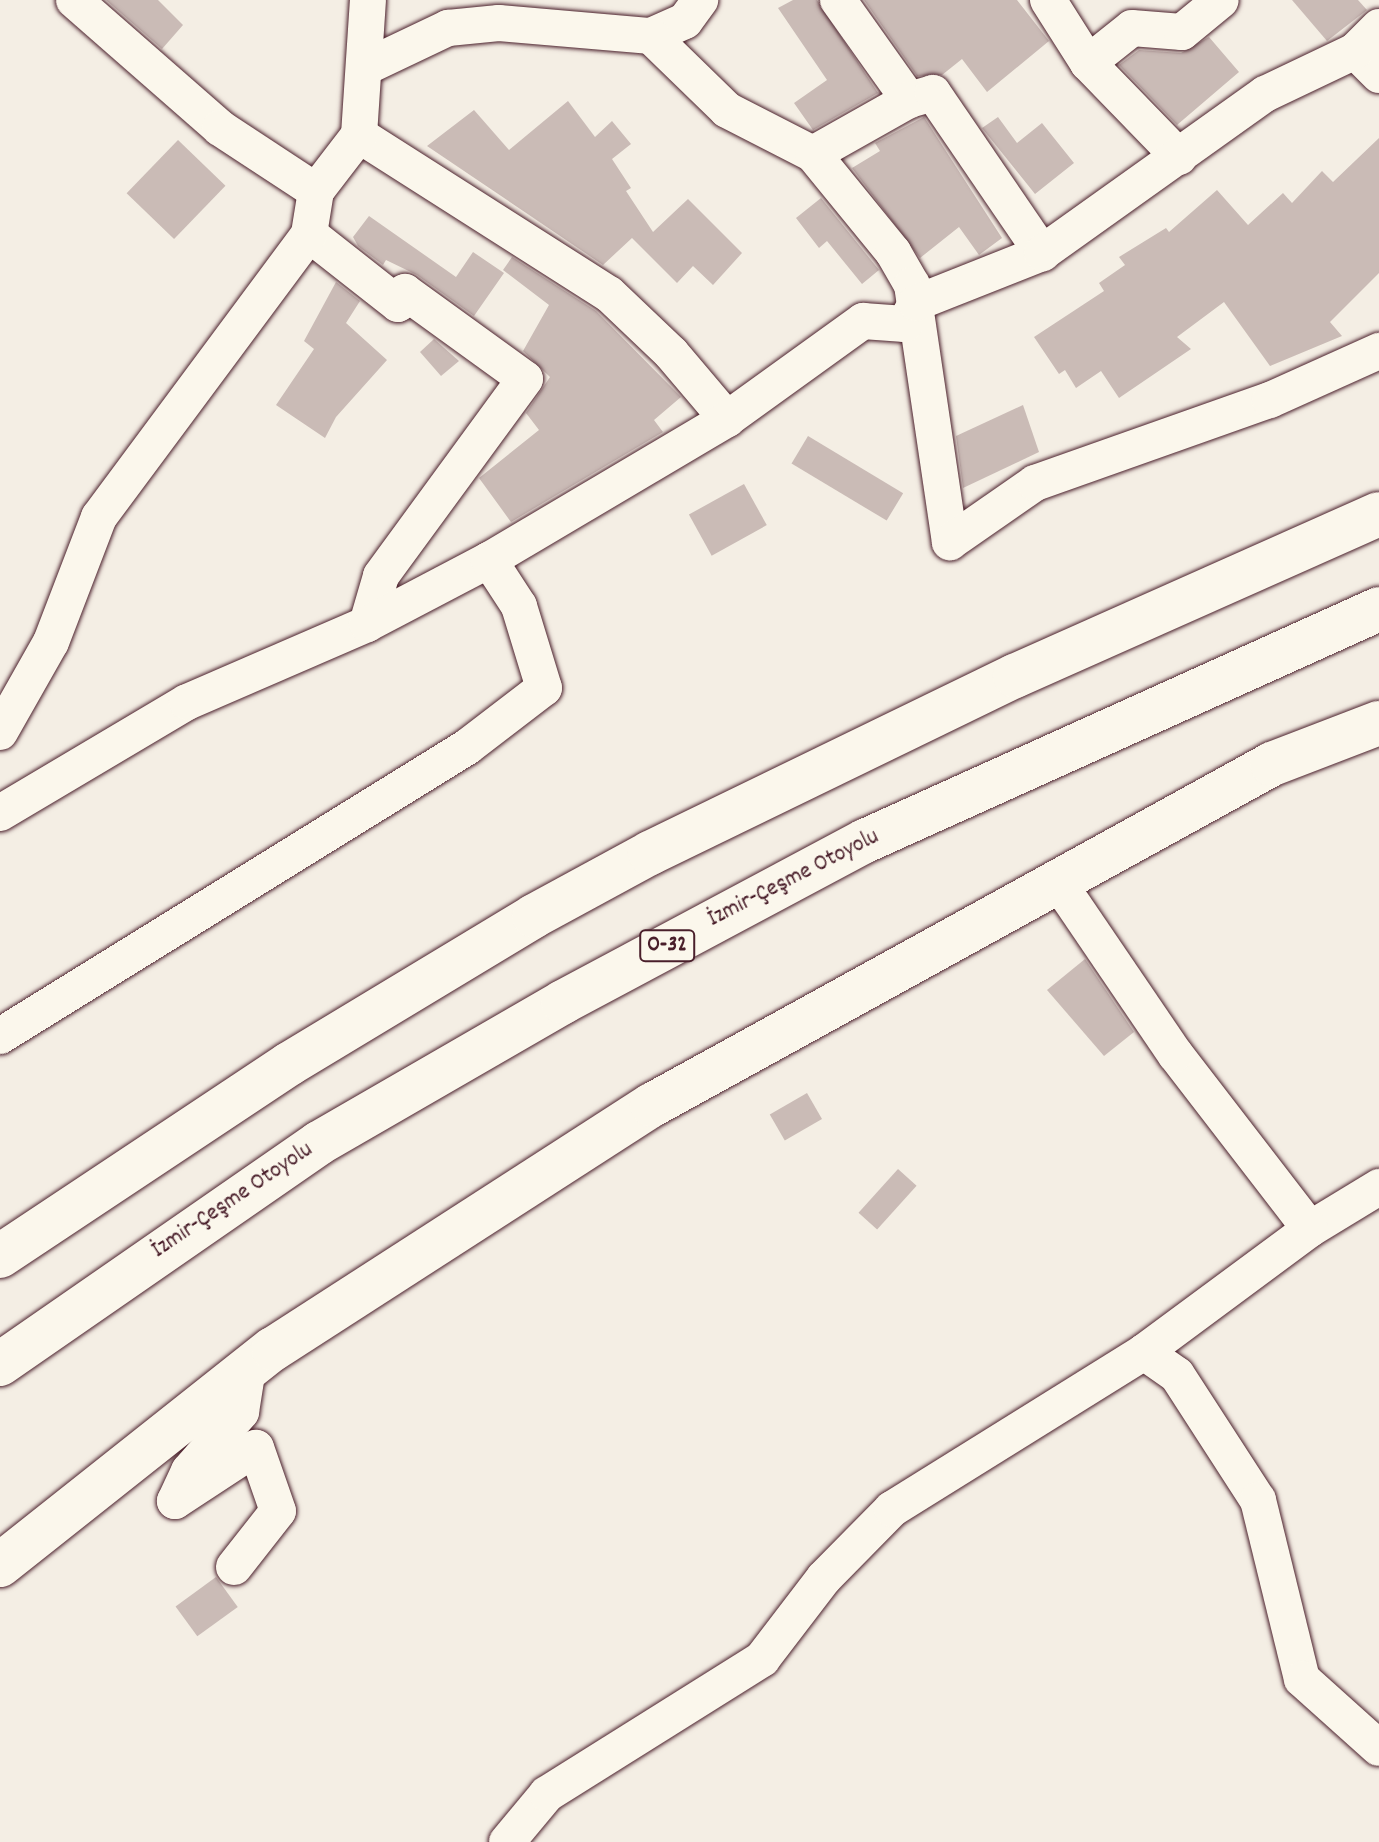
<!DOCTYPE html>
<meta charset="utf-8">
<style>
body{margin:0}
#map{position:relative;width:1379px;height:1842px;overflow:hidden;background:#f4eee4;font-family:Dekko,sans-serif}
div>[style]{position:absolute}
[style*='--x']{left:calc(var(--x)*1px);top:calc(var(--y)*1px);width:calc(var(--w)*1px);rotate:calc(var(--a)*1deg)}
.building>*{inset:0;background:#cabbb6;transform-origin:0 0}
.roads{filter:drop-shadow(0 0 2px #4a1f2b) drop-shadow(0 0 2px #4a1f2b)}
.minor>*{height:36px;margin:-18px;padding:0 18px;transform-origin:18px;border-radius:18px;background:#fbf7ec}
.major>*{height:44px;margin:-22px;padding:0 22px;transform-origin:22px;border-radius:22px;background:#fbf7ec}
.highway>*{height:44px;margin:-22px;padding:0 22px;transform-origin:22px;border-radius:22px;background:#fbf7ec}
span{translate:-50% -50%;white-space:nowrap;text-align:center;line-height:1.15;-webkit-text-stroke:6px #fbf7ec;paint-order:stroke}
.shield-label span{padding:2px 6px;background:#fbf7ec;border:2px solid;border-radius:6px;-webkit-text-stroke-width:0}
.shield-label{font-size:22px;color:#4a1f2b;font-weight:700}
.street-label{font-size:24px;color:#4a1f2b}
</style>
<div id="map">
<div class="building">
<i style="clip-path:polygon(106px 0,158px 0,183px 25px,162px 49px)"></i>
<i style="clip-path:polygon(793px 0,817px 0,878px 93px,813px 130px,794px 103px,827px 80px,778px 8px)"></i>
<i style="clip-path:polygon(864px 0,1017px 0,1049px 41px,987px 92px,962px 59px,942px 75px,917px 76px)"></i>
<i style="clip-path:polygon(1292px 0,1358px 0,1367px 10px,1327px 41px)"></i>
<i style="clip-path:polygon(1209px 37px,1239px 72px,1177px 125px,1119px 65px,1139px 50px,1181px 53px)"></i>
<i style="clip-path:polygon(568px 101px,595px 137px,612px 121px,631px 144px,612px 159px,631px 188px,626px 191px,653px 232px,688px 199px,742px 253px,713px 285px,693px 266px,677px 283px,632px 238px,603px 265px,427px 146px,474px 110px,509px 150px)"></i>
<i style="clip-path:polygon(924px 117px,1002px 238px,979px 255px,959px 227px,920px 258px,852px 168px,880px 151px,875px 143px)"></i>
<i style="clip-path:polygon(998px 117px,1017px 143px,1042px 123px,1074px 163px,1035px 194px,982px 128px)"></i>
<i style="clip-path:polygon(1379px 138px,1379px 273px,1330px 322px,1342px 336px,1270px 366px,1224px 302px,1177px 337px,1191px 349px,1119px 398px,1101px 371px,1076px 388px,1065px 370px,1059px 374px,1034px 337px,1104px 291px,1099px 283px,1125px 265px,1119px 257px,1166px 228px,1169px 232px,1217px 190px,1248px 225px,1283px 193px,1292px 203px,1322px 171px,1333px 182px)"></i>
<i style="left:178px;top:140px;width:66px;height:74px;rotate:44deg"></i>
<i style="clip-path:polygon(821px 198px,879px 270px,862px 284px,827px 241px,819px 248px,796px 218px)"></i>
<i style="clip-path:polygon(369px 216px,456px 277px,473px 252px,504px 273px,474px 316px,417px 275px,386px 260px,383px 265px,358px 246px,353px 237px)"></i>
<i style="clip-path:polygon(512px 257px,596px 311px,681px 397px,654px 420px,663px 432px,511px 522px,479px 478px,539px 430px,526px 413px,550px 377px,523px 351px,549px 305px,503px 270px)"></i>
<i style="clip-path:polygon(336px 282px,360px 301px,346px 323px,387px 360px,336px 417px,325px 438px,276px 405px,314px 349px,304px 341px)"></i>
<i style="clip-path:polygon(434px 339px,459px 361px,441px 376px,420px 352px)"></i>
<i style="clip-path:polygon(1023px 405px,1039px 452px,963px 488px,956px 436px)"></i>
<i style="left:808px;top:436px;width:111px;height:32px;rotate:31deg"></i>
<i style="left:744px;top:484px;width:47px;height:63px;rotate:61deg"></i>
<i style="clip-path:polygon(1085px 959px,1134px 1032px,1104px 1056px,1047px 990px)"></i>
<i style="left:807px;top:1093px;width:30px;height:43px;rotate:60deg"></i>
<i style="left:898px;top:1169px;width:25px;height:59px;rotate:42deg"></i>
<i style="left:216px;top:1577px;width:37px;height:50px;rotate:54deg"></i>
</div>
<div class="roads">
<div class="minor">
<i style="--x:74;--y:0;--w:194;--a:41.2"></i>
<i style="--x:220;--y:128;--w:115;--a:33.3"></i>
<i style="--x:838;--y:0;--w:123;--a:54.6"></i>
<i style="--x:1048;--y:0;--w:75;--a:57.6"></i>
<i style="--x:1088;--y:63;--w:131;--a:45.9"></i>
<i style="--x:651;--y:36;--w:37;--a:-24"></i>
<i style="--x:685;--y:21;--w:26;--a:-54"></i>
<i style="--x:1377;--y:44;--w:23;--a:162"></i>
<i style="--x:1355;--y:51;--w:34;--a:45"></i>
<i style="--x:1088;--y:63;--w:56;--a:-38.5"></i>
<i style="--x:1132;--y:28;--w:50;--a:4.6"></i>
<i style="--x:1182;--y:32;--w:50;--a:-39.4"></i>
<i style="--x:368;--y:66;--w:89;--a:-25.4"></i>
<i style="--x:448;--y:28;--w:51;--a:-5.6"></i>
<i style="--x:499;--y:23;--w:153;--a:4.9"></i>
<i style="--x:651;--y:36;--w:106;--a:44.2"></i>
<i style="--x:727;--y:110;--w:97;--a:27.1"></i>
<i style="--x:813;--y:154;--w:127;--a:50.8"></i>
<i style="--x:893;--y:252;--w:38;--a:60"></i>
<i style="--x:912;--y:285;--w:260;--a:81.6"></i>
<i style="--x:950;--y:542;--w:103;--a:-34.8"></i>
<i style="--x:1035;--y:483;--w:249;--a:-19.5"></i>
<i style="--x:1270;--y:400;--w:120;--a:-24.2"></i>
<i style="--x:359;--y:135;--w:296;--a:32.5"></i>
<i style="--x:609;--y:294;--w:86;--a:43.6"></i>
<i style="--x:671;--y:353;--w:87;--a:49.7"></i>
<i style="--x:813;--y:154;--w:110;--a:-29.4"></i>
<i style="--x:909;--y:100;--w:25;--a:-16"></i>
<i style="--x:933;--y:93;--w:194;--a:55.7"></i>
<i style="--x:309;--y:234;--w:113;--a:38.2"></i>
<i style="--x:398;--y:304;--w:14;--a:-60"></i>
<i style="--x:405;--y:292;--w:148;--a:35.9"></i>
<i style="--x:525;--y:379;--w:244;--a:126.2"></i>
<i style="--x:381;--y:576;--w:50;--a:106.3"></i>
<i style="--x:0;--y:732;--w:103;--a:-60.5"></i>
<i style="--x:51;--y:642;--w:134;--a:-69"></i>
<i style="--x:99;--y:517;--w:352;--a:-53.4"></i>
<i style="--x:309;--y:234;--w:44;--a:-80.8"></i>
<i style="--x:316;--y:191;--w:71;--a:-52.5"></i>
<i style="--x:359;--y:135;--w:135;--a:-86.2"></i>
<i style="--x:0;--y:813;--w:217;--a:-30.7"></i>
<i style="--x:187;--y:702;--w:196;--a:-23.4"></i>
<i style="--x:367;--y:624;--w:138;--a:-27.7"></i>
<i style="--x:489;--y:560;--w:277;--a:-30.6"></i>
<i style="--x:727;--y:419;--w:168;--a:-35.8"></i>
<i style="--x:863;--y:321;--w:42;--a:4.1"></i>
<i style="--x:905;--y:324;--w:24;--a:-62"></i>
<i style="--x:916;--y:303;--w:136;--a:-21.6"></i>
<i style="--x:1042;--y:253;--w:274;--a:-35.5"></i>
<i style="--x:1265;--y:94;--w:100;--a:-25.5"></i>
<i style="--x:1355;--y:51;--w:34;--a:-45"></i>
<i style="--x:0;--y:1036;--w:549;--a:-31.75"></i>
<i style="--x:467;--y:747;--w:97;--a:-37.5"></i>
<i style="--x:544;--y:688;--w:86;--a:-107"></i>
<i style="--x:519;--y:606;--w:55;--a:-123.1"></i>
<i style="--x:1310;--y:1229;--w:81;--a:-31.3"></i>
<i style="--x:1144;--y:1352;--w:40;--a:34.9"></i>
<i style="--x:1177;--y:1375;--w:149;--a:57.1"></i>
<i style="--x:1258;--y:1500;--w:184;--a:76.2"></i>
<i style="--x:1302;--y:1679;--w:103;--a:41.9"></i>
<i style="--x:234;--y:1567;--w:71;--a:-51.8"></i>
<i style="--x:278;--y:1511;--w:67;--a:-109.2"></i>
<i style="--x:256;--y:1448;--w:97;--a:146.8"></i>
<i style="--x:175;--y:1501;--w:33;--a:-65"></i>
<i style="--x:189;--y:1471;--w:79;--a:-48.6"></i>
<i style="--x:241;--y:1412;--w:45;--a:-81"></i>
<i style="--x:507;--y:1842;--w:62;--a:-50.2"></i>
<i style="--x:547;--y:1794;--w:254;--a:-32.1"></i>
<i style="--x:762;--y:1659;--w:102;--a:-52.6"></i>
<i style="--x:824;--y:1578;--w:97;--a:-45.4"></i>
<i style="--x:892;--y:1509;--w:297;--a:-31.9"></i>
<i style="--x:1144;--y:1352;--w:207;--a:-36.5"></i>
<i style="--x:1310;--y:1229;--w:221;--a:-127.6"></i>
<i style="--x:1175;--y:1054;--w:208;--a:-124.2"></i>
</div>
<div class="major">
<i style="--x:0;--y:1565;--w:348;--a:-38.4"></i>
<i style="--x:273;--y:1349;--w:451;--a:-32.8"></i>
<i style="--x:652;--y:1105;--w:708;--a:-28.81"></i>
<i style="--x:1272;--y:764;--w:115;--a:-21"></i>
</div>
<div class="highway">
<i style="--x:0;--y:1256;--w:347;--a:-33.6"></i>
<i style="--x:289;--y:1064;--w:286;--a:-31.1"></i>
<i style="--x:534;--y:916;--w:132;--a:-28.5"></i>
<i style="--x:650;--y:853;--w:406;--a:-25.9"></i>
<i style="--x:1015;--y:676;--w:398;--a:-24"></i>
<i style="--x:0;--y:1364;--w:388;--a:-34.7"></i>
<i style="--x:319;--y:1143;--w:282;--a:-30"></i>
<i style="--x:563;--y:1002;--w:342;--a:-28.1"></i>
<i style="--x:865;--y:841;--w:564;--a:-24.29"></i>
</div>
</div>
<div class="shield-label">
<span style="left:667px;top:946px">O-32</span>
</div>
<div class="street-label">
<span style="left:794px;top:879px;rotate:-27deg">İzmir-Çeşme Otoyolu</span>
<span style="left:233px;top:1201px;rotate:-34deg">İzmir-Çeşme Otoyolu</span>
</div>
</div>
